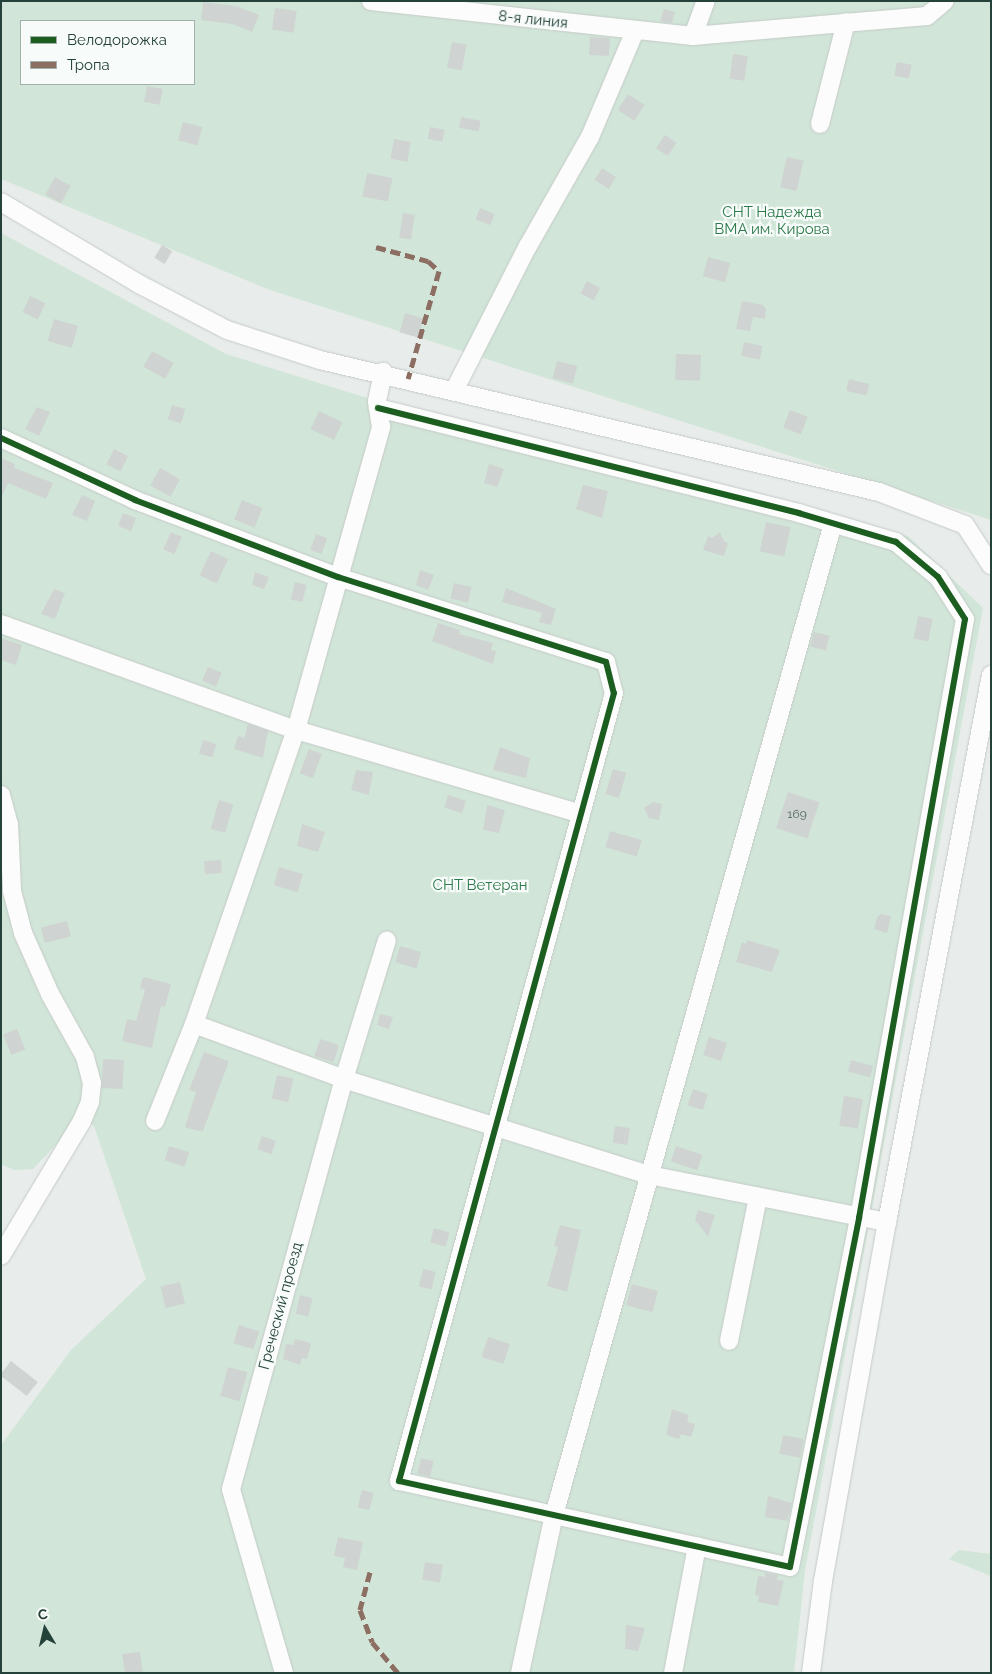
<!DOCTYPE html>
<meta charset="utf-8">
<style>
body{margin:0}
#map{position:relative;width:992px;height:1674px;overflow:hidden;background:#e8edeb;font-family:Raleway,sans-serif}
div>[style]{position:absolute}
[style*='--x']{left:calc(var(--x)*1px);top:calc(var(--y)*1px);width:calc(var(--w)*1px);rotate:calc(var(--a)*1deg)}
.green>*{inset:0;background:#d1e6d8}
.building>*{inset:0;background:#cfd4d2;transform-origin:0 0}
.roads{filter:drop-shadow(0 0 1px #c5cac8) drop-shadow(0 0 1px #c5cac8)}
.minor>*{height:18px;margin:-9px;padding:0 9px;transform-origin:9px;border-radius:9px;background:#fcfcfc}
.quiet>*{height:5px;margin-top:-2.5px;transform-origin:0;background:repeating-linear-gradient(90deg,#8d6e63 0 10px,transparent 0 15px)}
.cycleway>*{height:6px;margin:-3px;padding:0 3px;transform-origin:3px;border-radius:3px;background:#1b5e20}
span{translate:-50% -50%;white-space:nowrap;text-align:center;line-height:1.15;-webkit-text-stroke:4.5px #f7fbf9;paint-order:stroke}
.number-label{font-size:12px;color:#506761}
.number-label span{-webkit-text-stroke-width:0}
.street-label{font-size:15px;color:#24423a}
.park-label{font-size:15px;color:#2d7a4b}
.frame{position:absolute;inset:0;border:2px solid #24423a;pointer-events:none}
.legend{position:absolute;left:20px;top:20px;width:175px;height:65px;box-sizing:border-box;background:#f7fbf9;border:1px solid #a3b1ad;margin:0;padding:6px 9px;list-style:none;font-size:15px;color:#24423a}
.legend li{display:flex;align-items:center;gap:10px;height:25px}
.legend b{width:25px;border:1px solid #a3b1ad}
.north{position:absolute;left:20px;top:1604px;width:50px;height:50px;-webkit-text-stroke:4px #f7fbf9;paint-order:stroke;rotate:351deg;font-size:14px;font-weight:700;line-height:20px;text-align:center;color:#24423a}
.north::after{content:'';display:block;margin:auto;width:18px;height:22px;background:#24423a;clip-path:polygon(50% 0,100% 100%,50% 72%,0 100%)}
</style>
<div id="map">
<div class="green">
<i style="clip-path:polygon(evenodd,1px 1px,991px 1px,991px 520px,270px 290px,1px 179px,1px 1px,21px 21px,194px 21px,194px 84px,21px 84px,21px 21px)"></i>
<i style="clip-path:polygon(1px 233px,226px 354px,377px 401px,908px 536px,983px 608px,805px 1571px,794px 1673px,1px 1673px,1px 1445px,71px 1350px,146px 1279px,94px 1126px,76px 1110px,70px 1130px,33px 1169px,14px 1170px,1px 1164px)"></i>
<i style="clip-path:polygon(959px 1550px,991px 1554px,991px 1576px,949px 1559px)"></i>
</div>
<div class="building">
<i style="clip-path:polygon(203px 2px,236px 6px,259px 15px,252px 32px,232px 24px,201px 20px)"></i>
<i style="left:275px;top:8px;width:22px;height:22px;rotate:8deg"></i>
<i style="clip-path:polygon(664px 9px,675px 12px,672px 23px,660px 21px)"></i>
<i style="left:590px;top:37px;width:20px;height:18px;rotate:3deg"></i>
<i style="left:452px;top:42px;width:15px;height:26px;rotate:11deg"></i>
<i style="left:733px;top:54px;width:15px;height:25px;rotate:8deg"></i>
<i style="left:897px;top:62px;width:15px;height:14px;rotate:11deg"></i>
<i style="left:147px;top:86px;width:16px;height:16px;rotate:11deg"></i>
<i style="left:628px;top:94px;width:20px;height:19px;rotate:33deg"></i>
<i style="left:461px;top:117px;width:20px;height:11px;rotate:11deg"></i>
<i style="left:183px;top:122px;width:20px;height:19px;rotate:15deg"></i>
<i style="left:430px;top:127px;width:15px;height:12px;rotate:11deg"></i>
<i style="left:665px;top:135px;width:14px;height:16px;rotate:34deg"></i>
<i style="left:394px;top:139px;width:17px;height:20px;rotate:10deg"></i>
<i style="left:787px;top:157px;width:17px;height:31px;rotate:13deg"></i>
<i style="left:602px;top:168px;width:17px;height:14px;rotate:33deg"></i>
<i style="left:367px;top:173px;width:26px;height:24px;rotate:11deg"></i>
<i style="left:55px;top:177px;width:18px;height:20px;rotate:29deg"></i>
<i style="left:480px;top:208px;width:16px;height:12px;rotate:22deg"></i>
<i style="left:403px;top:213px;width:12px;height:25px;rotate:9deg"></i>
<i style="left:162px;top:245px;width:12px;height:15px;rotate:31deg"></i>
<i style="left:708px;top:257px;width:23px;height:20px;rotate:15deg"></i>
<i style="left:587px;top:281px;width:15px;height:14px;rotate:28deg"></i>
<i style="left:30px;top:296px;width:17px;height:18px;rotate:25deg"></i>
<i style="clip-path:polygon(742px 301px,763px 305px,766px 309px,765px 319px,753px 317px,750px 331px,736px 329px)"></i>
<i style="left:405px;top:313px;width:19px;height:20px;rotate:16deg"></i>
<i style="left:54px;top:319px;width:25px;height:23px;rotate:16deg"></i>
<i style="left:744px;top:342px;width:19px;height:14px;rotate:12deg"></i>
<i style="left:152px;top:351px;width:25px;height:18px;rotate:29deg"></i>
<i style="left:676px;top:354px;width:25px;height:26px;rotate:2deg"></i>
<i style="left:557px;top:361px;width:21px;height:18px;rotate:14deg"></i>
<i style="left:849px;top:379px;width:21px;height:12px;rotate:14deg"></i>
<i style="left:172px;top:405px;width:14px;height:15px;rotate:17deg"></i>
<i style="clip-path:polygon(37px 407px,50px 412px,39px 436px,25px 429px)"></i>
<i style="left:790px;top:410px;width:19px;height:19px;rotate:21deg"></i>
<i style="left:319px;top:411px;width:26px;height:20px;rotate:25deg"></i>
<i style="left:114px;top:449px;width:16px;height:17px;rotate:27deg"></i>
<i style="clip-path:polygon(1px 458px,15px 464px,14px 468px,53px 483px,46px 499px,8px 483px,1px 498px)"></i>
<i style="clip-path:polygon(489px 464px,504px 469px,497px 487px,484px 483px)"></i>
<i style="left:160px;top:468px;width:23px;height:20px;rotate:29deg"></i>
<i style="clip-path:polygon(583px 485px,608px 491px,602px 518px,576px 509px)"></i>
<i style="clip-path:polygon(82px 495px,95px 501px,87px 521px,72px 515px)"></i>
<i style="left:242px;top:500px;width:22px;height:21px;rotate:22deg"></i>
<i style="left:123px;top:513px;width:14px;height:14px;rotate:21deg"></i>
<i style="left:766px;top:522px;width:25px;height:30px;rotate:12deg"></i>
<i style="left:171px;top:532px;width:12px;height:19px;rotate:24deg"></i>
<i style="clip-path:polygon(720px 532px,724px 541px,728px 543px,724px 556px,703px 550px,708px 536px,712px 538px)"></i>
<i style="left:316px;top:534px;width:12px;height:17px;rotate:20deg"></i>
<i style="left:211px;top:551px;width:19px;height:27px;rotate:25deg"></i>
<i style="clip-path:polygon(420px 570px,434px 575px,428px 590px,416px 585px)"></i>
<i style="clip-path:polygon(255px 572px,269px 577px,264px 589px,252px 585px)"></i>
<i style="left:295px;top:582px;width:12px;height:18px;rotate:14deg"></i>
<i style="left:454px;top:583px;width:18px;height:16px;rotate:13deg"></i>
<i style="clip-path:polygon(506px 588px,556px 609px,551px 625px,539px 622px,542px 613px,502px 602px)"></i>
<i style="clip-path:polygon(54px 589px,65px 593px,55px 619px,41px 614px)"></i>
<i style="left:918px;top:616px;width:15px;height:23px;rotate:11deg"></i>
<i style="clip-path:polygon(438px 623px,460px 630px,459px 634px,493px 643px,491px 650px,496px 651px,493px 664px,432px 641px)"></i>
<i style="left:814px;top:632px;width:16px;height:15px;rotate:14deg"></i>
<i style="clip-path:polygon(1px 638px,22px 645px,16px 665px,1px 660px)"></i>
<i style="left:208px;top:667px;width:15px;height:15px;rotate:23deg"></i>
<i style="clip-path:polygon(248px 724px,268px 731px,263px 758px,234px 749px,238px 736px,244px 738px)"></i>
<i style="left:203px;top:740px;width:14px;height:14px;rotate:17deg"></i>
<i style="clip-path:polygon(500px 747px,530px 758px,526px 778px,493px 770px)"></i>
<i style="left:309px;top:749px;width:14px;height:26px;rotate:21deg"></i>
<i style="left:613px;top:769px;width:14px;height:26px;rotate:17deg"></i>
<i style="clip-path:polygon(356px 770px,373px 772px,369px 795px,351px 790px)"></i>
<i style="left:788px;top:792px;width:33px;height:38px;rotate:18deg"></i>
<i style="left:448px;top:795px;width:19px;height:13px;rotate:18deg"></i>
<i style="left:219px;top:800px;width:15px;height:30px;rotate:16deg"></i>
<i style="clip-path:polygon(653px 802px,662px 804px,659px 820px,649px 818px,644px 808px)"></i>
<i style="clip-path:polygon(487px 805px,505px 810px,499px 833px,483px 830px)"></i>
<i style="clip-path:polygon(302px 824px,325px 832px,318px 852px,297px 846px)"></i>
<i style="left:610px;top:831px;width:33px;height:17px;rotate:16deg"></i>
<i style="left:221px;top:860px;width:13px;height:17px;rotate:86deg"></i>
<i style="left:279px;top:867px;width:25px;height:19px;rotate:16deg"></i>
<i style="clip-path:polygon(881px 914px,891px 916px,887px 933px,874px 929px,877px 917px)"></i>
<i style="left:67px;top:921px;width:16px;height:27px;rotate:76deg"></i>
<i style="clip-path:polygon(747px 940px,780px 950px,772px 972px,736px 962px,742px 942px,746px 944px)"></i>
<i style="left:400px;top:946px;width:22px;height:17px;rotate:16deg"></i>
<i style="clip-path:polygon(143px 977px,171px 984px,165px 1007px,161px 1006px,152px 1048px,122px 1041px,127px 1019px,136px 1021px,145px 990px,140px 988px)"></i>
<i style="clip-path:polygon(380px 1014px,393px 1017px,389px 1029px,377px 1025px)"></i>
<i style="left:17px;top:1029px;width:22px;height:15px;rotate:68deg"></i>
<i style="left:709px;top:1037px;width:19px;height:19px;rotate:18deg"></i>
<i style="left:320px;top:1039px;width:20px;height:18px;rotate:18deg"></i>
<i style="clip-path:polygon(204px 1052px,229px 1061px,203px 1131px,198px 1131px,185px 1127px,196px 1092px,189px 1090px)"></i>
<i style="left:103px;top:1059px;width:21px;height:29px;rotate:3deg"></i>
<i style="left:851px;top:1060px;width:23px;height:12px;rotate:15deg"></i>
<i style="left:277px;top:1075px;width:17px;height:24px;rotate:13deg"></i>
<i style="left:693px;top:1089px;width:16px;height:17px;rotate:18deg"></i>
<i style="left:844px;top:1096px;width:19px;height:30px;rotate:9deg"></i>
<i style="left:615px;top:1126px;width:15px;height:17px;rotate:8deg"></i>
<i style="left:262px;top:1136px;width:15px;height:14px;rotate:20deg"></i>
<i style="left:169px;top:1146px;width:21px;height:15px;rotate:17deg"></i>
<i style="left:676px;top:1146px;width:28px;height:16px;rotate:19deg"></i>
<i style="clip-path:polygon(698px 1210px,715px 1215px,708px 1237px,695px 1220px)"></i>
<i style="clip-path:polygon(560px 1225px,581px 1230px,567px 1292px,547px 1286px,558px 1247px,554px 1246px)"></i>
<i style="left:434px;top:1228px;width:16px;height:15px;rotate:15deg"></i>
<i style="left:423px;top:1269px;width:13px;height:18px;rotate:13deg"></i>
<i style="left:180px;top:1282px;width:22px;height:20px;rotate:77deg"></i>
<i style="left:632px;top:1284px;width:27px;height:22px;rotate:15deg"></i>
<i style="left:300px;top:1295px;width:13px;height:19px;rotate:13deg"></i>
<i style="left:239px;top:1325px;width:21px;height:19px;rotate:17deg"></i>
<i style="left:488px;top:1337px;width:23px;height:21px;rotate:18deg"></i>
<i style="clip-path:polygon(295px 1339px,311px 1343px,307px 1359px,302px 1358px,300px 1365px,283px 1359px,286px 1344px,293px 1345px)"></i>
<i style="left:11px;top:1361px;width:34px;height:18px;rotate:38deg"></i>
<i style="left:228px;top:1367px;width:20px;height:30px;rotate:15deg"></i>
<i style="clip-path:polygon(672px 1409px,689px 1415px,687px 1422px,695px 1424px,691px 1437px,681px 1434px,679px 1439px,666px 1435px)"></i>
<i style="left:783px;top:1435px;width:21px;height:19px;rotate:11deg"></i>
<i style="left:421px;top:1458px;width:13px;height:16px;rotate:13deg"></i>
<i style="left:362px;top:1490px;width:12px;height:18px;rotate:14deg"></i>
<i style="clip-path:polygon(768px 1496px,792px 1503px,787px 1521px,765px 1517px)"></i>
<i style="clip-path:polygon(338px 1537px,363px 1542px,357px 1570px,343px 1567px,345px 1558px,334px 1556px)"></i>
<i style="left:425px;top:1562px;width:18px;height:18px;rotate:9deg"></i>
<i style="clip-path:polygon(765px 1573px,778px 1575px,777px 1580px,784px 1581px,778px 1606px,758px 1602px,759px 1596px,755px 1595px,758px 1576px,765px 1577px)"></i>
<i style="clip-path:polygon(626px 1625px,645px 1628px,638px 1651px,625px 1649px)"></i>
<i style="clip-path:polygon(140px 1652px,143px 1673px,125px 1673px,122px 1654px)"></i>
</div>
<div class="roads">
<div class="minor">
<i style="--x:371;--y:1;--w:324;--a:6.2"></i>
<i style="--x:693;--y:36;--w:37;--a:-70"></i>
<i style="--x:693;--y:36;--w:235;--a:-4.9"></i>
<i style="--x:927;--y:16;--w:23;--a:-40"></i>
<i style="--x:820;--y:124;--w:105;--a:-75.7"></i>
<i style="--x:1;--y:202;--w:161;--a:30.7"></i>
<i style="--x:139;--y:284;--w:99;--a:27.6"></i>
<i style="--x:227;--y:330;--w:98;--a:17.9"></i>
<i style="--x:320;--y:360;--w:574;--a:13.29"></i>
<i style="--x:879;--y:492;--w:92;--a:21"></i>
<i style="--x:965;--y:525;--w:48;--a:57"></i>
<i style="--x:455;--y:389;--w:161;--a:-63"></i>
<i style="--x:528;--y:246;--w:125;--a:-60.4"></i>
<i style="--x:590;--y:137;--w:115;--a:-67"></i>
<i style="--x:1;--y:438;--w:148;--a:24.8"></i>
<i style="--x:135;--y:500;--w:217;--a:20.8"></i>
<i style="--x:338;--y:577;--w:281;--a:17.6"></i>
<i style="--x:606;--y:662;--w:32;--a:76"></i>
<i style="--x:614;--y:693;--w:817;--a:105.26"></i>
<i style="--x:399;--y:1481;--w:400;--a:12.4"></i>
<i style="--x:790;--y:1567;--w:356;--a:-78.8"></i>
<i style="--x:859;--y:1218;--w:608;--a:-79.96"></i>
<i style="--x:965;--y:619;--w:50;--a:-122.7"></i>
<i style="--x:938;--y:577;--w:55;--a:-140.2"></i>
<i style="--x:896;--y:542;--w:101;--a:-163.4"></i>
<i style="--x:799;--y:513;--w:434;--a:-166"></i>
<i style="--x:1;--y:624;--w:313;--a:19.8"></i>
<i style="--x:296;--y:730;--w:297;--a:16.4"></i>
<i style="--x:1;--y:795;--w:30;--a:75"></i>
<i style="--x:9;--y:824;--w:67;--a:87.4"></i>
<i style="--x:12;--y:891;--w:43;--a:75.3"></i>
<i style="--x:23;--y:933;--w:67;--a:66.1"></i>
<i style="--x:50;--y:994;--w:72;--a:60.9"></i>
<i style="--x:85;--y:1057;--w:27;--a:75"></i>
<i style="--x:92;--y:1083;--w:19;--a:96"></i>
<i style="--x:90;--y:1102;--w:21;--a:113"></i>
<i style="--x:82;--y:1121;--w:157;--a:121"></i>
<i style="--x:194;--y:1024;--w:160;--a:20.1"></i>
<i style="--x:344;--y:1079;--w:320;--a:17.5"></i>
<i style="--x:649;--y:1175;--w:243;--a:11.2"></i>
<i style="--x:155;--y:1121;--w:105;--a:-68.1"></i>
<i style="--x:194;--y:1024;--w:311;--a:-70.9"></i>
<i style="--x:296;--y:730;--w:315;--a:-74.3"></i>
<i style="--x:381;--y:427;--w:26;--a:-99"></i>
<i style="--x:377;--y:401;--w:30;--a:-78"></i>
<i style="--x:729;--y:1341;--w:147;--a:-78.6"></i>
<i style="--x:284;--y:1673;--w:191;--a:-106.1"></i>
<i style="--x:231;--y:1489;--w:425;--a:-74.6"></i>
<i style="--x:344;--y:1079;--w:145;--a:-72.8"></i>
<i style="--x:520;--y:1673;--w:162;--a:-77.9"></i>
<i style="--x:554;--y:1515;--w:1030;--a:-74.28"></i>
<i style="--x:673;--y:1673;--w:129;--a:-79.3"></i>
<i style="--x:811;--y:1673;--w:93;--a:-82.6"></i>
<i style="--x:823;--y:1581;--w:365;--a:-79.9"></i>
<i style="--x:887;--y:1222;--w:557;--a:-79.23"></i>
</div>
</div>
<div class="quiet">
<i style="--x:376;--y:247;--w:54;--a:15.1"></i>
<i style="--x:428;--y:261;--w:15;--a:42"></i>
<i style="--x:439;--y:271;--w:112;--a:106"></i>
<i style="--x:370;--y:1572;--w:39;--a:105"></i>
<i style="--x:360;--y:1610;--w:34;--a:69"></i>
<i style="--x:372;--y:1642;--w:40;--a:50"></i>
</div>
<div class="cycleway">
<i style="--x:1;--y:438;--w:148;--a:24.8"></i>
<i style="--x:135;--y:500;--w:217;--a:20.8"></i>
<i style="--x:338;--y:577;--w:281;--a:17.6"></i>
<i style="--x:606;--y:662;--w:32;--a:76"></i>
<i style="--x:614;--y:693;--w:817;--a:105.26"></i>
<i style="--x:399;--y:1481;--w:400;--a:12.4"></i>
<i style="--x:790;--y:1567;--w:356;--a:-78.8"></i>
<i style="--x:859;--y:1218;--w:608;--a:-79.96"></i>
<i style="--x:965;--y:619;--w:50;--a:-122.7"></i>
<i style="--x:938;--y:577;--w:55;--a:-140.2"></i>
<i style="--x:896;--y:542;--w:101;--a:-163.4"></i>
<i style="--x:799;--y:513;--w:434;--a:-166"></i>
</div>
<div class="number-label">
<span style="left:797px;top:815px">169</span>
</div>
<div class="street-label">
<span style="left:533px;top:20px;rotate:6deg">8-я линия</span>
<span style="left:281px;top:1306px;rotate:-75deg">Греческий проезд</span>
</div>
<div class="park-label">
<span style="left:772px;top:221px">СНТ Надежда<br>ВМА им. Кирова</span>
<span style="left:480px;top:886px">СНТ Ветеран</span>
</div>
<div class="frame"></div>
<ul class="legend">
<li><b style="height:6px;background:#1b5e20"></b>Велодорожка</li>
<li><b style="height:6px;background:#8d6e63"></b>Тропа</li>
</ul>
<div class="north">С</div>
</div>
